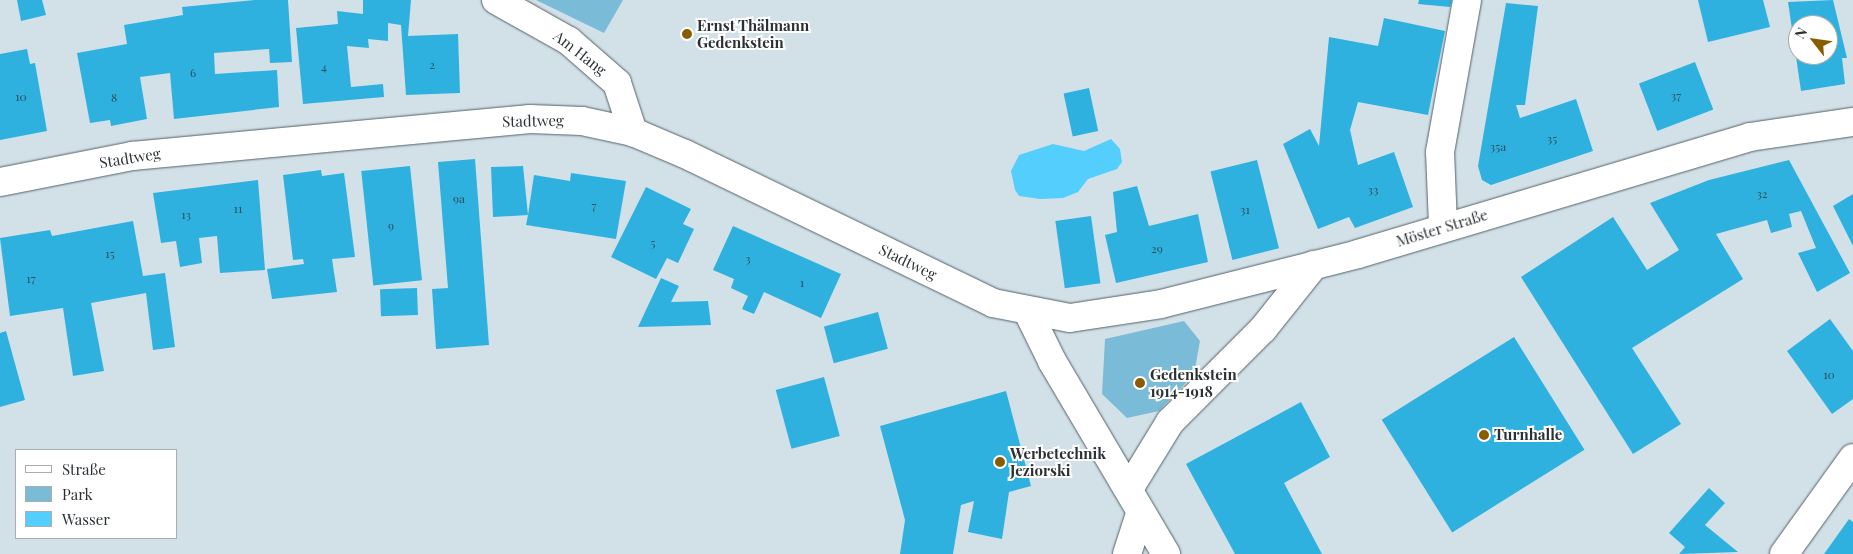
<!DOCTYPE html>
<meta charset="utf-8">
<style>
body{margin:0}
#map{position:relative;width:1853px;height:554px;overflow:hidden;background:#d2e1e8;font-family:"Playfair Display",serif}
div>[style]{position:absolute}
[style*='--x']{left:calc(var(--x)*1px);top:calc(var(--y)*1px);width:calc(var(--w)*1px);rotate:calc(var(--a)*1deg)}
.green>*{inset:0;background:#7abcd8}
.water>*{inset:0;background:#54cefd}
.building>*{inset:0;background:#2fb1df;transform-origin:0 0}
.roads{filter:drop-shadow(0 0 1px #546167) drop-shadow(0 0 1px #546167)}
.minor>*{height:28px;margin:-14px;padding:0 14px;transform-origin:14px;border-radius:14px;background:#fff}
.dots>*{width:14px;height:14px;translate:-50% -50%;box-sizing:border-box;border:2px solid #fff;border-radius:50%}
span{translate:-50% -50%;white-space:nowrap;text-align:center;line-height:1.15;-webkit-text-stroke:4px #fff;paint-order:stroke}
.number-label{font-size:12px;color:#2b505e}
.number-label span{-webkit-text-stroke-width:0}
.poi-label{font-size:15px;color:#2a3033;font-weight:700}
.left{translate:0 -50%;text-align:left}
.street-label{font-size:15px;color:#2a3033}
.legend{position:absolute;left:15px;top:449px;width:162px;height:90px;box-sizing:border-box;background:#fff;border:1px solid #aaacad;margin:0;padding:6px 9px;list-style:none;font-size:15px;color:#2a3033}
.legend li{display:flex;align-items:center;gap:10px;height:25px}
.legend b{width:25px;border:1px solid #aaacad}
.north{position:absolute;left:1788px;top:15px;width:50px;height:50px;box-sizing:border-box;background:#fff;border:1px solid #aaacad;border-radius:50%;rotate:300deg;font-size:14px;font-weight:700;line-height:20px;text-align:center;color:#2a3033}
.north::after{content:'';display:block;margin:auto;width:18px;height:22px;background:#8a5c00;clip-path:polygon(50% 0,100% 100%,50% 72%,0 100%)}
</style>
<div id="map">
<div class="green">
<i style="clip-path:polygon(536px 0,623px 0,604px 33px)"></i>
<i style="clip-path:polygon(1184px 321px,1200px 341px,1194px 374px,1159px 411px,1127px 418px,1102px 394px,1105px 339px)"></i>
</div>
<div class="water">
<i style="clip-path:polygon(1111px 139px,1120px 149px,1122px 162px,1117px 169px,1088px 179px,1078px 192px,1063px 198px,1040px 199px,1019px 196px,1015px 190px,1011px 171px,1019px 155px,1053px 144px,1084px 151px)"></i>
</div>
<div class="building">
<i style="clip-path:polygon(17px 0,42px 0,46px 15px,21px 21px)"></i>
<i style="clip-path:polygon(255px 0,288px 0,292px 62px,270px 63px,269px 49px,214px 53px,215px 74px,277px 70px,279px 107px,174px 119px,170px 73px,140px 77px,147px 119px,111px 126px,110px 120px,90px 123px,77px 53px,127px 44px,124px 25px,183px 15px,182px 7px)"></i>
<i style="clip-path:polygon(363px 0,411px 0,408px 36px,458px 34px,460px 93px,406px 95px,401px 25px,388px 23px,388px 41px,368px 39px,369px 48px,347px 46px,351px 87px,383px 84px,384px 97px,303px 104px,296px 28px,338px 24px,337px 11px,363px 14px)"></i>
<i style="clip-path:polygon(1419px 0,1452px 0,1450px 7px,1418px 4px)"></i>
<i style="clip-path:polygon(1698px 0,1763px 0,1770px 27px,1708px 42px)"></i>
<i style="clip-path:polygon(evenodd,1833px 0,1847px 58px,1842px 58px,1845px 84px,1801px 91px,1788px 2px,1833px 0,1798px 25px,1828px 25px,1828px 55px,1798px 55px,1798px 25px)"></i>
<i style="clip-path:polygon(1506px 3px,1538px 6px,1525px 105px,1516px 105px,1520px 118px,1576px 99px,1593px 151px,1491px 185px,1482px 180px,1478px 166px)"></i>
<i style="clip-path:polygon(1384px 18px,1445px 31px,1428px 115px,1358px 102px,1350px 130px,1358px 165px,1394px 152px,1413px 207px,1355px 228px,1349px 217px,1318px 229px,1283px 144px,1310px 129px,1319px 146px,1329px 37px,1378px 46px)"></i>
<i style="clip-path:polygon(27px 49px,30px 64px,35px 63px,47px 131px,0 140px,0 54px)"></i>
<i style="left:1695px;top:62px;width:51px;height:60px;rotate:69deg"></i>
<i style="left:1089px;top:88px;width:44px;height:26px;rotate:78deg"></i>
<i style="clip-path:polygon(475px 159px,489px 345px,436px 349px,432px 289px,448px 288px,438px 162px)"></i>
<i style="left:1257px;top:160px;width:91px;height:48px;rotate:76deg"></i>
<i style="clip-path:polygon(1789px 160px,1850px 273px,1817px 292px,1798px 253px,1816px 248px,1801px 211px,1789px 214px,1792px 227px,1771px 233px,1767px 220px,1716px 234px,1743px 279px,1632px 348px,1681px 424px,1633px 454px,1521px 277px,1613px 217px,1647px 270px,1679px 250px,1650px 203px,1709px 180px)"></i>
<i style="left:410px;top:166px;width:115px;height:49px;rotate:84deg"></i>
<i style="clip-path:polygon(523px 166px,528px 215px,534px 175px,570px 181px,571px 173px,626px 181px,616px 239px,526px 225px,528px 215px,493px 217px,491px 167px)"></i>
<i style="clip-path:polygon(321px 170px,322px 176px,344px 173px,355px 257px,332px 259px,337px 292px,272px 299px,267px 269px,304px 264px,303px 259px,293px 260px,283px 175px)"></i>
<i style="clip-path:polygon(258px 180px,265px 270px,220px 273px,217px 236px,199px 238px,202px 263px,180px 267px,176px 241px,161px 243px,153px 193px)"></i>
<i style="clip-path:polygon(1137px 186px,1149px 226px,1198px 214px,1208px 262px,1116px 283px,1105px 235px,1117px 232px,1113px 192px)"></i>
<i style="clip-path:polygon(646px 187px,691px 209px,683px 224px,694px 229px,678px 263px,667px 258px,656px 279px,611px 257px)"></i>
<i style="clip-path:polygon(1853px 194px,1853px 246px,1833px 206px)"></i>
<i style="left:1091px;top:216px;width:68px;height:36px;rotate:82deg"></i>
<i style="clip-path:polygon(133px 221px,143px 276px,165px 273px,175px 347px,153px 350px,146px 293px,91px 303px,104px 371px,73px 376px,63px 308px,10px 316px,0 238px,50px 230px,52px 236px)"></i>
<i style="clip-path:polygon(733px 226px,841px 274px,821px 318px,764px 292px,754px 314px,742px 309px,748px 296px,731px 288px,734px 279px,713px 270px)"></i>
<i style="clip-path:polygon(661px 278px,679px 286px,671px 302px,708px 301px,711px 325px,638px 327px)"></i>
<i style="left:417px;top:288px;width:27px;height:37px;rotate:88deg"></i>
<i style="left:878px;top:312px;width:38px;height:56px;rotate:75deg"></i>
<i style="clip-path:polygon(1830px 319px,1853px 351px,1853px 399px,1832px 414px,1787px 351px)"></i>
<i style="clip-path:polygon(6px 331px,25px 400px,0 407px,0 333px)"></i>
<i style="left:1514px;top:337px;width:133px;height:156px;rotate:58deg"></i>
<i style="left:824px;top:377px;width:61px;height:50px;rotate:75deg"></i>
<i style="clip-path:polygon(1006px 391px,1031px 486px,1009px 492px,1002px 539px,968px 532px,974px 501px,961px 505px,953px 554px,900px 554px,905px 520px,880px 426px)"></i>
<i style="clip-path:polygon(1301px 402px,1330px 457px,1284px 483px,1322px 554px,1235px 554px,1186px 464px)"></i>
<i style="clip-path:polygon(1709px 488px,1725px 503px,1705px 525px,1738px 552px,1679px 554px,1685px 547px,1669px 533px)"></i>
<i style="clip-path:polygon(1849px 519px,1853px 522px,1853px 554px,1824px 554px)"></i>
</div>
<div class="roads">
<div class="minor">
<i style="--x:496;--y:0;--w:84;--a:29.3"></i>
<i style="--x:569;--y:41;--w:64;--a:41.2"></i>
<i style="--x:617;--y:83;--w:52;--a:71.9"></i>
<i style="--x:0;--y:182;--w:135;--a:-11.1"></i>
<i style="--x:132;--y:156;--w:400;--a:-5.3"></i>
<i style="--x:530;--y:119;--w:52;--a:2.2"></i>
<i style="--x:582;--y:121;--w:52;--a:12.2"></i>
<i style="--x:633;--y:132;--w:56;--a:22.9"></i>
<i style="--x:685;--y:154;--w:342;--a:25.8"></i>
<i style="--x:993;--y:303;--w:78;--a:11"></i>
<i style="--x:1070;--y:318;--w:92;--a:-8.7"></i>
<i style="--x:1161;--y:304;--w:203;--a:-14.2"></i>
<i style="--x:1358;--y:254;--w:409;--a:-16.6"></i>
<i style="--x:1750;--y:137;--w:104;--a:-8.3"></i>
<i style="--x:1443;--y:226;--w:74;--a:-92.3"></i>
<i style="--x:1440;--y:152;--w:154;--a:-79.9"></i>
<i style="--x:1029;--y:314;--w:52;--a:63.9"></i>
<i style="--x:1052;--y:361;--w:224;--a:59.4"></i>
<i style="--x:1129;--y:489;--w:79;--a:-58.5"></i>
<i style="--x:1170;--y:422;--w:132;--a:-45"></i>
<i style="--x:1263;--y:329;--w:82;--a:-51.4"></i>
<i style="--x:1127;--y:554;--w:42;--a:-72"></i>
<i style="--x:1784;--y:554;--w:118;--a:-54.3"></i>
</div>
</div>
<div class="dots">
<i style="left:687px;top:34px;background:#8a5c00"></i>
<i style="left:1140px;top:383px;background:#8a5c00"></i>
<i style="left:1484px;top:435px;background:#8a5c00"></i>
<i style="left:1000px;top:462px;background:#8a5c00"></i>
</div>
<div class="number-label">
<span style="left:432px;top:65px">2</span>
<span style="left:324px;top:67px">4</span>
<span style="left:193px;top:73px">6</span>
<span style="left:1676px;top:96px">37</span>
<span style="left:21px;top:97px">10</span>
<span style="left:114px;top:98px">8</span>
<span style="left:1552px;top:139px">35</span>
<span style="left:1498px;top:147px">35a</span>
<span style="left:1373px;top:190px">33</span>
<span style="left:1762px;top:194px">32</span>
<span style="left:459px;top:199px">9a</span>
<span style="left:594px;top:206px">7</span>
<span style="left:238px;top:209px">11</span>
<span style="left:1245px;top:210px">31</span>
<span style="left:186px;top:215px">13</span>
<span style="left:391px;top:226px">9</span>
<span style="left:653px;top:243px">5</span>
<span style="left:1157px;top:249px">29</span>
<span style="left:110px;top:254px">15</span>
<span style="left:748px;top:259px">3</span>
<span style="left:31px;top:279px">17</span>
<span style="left:802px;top:283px">1</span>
<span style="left:1829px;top:375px">10</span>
</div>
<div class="poi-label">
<span class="left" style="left:697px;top:34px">Ernst Thälmann<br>Gedenkstein</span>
<span class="left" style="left:1150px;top:383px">Gedenkstein<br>1914-1918</span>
<span class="left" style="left:1494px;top:435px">Turnhalle</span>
<span class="left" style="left:1010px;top:462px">Werbetechnik<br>Jeziorski</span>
</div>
<div class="street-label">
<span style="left:580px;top:53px;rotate:38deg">Am Hang</span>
<span style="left:533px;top:121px;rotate:-1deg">Stadtweg</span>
<span style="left:130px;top:158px;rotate:-9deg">Stadtweg</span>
<span style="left:1442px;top:228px;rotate:-17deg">Möster Straße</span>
<span style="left:908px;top:262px;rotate:26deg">Stadtweg</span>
</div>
<ul class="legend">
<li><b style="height:6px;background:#fff"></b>Straße</li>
<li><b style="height:14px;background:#7abcd8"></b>Park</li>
<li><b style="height:14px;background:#54cefd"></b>Wasser</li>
</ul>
<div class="north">N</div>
</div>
